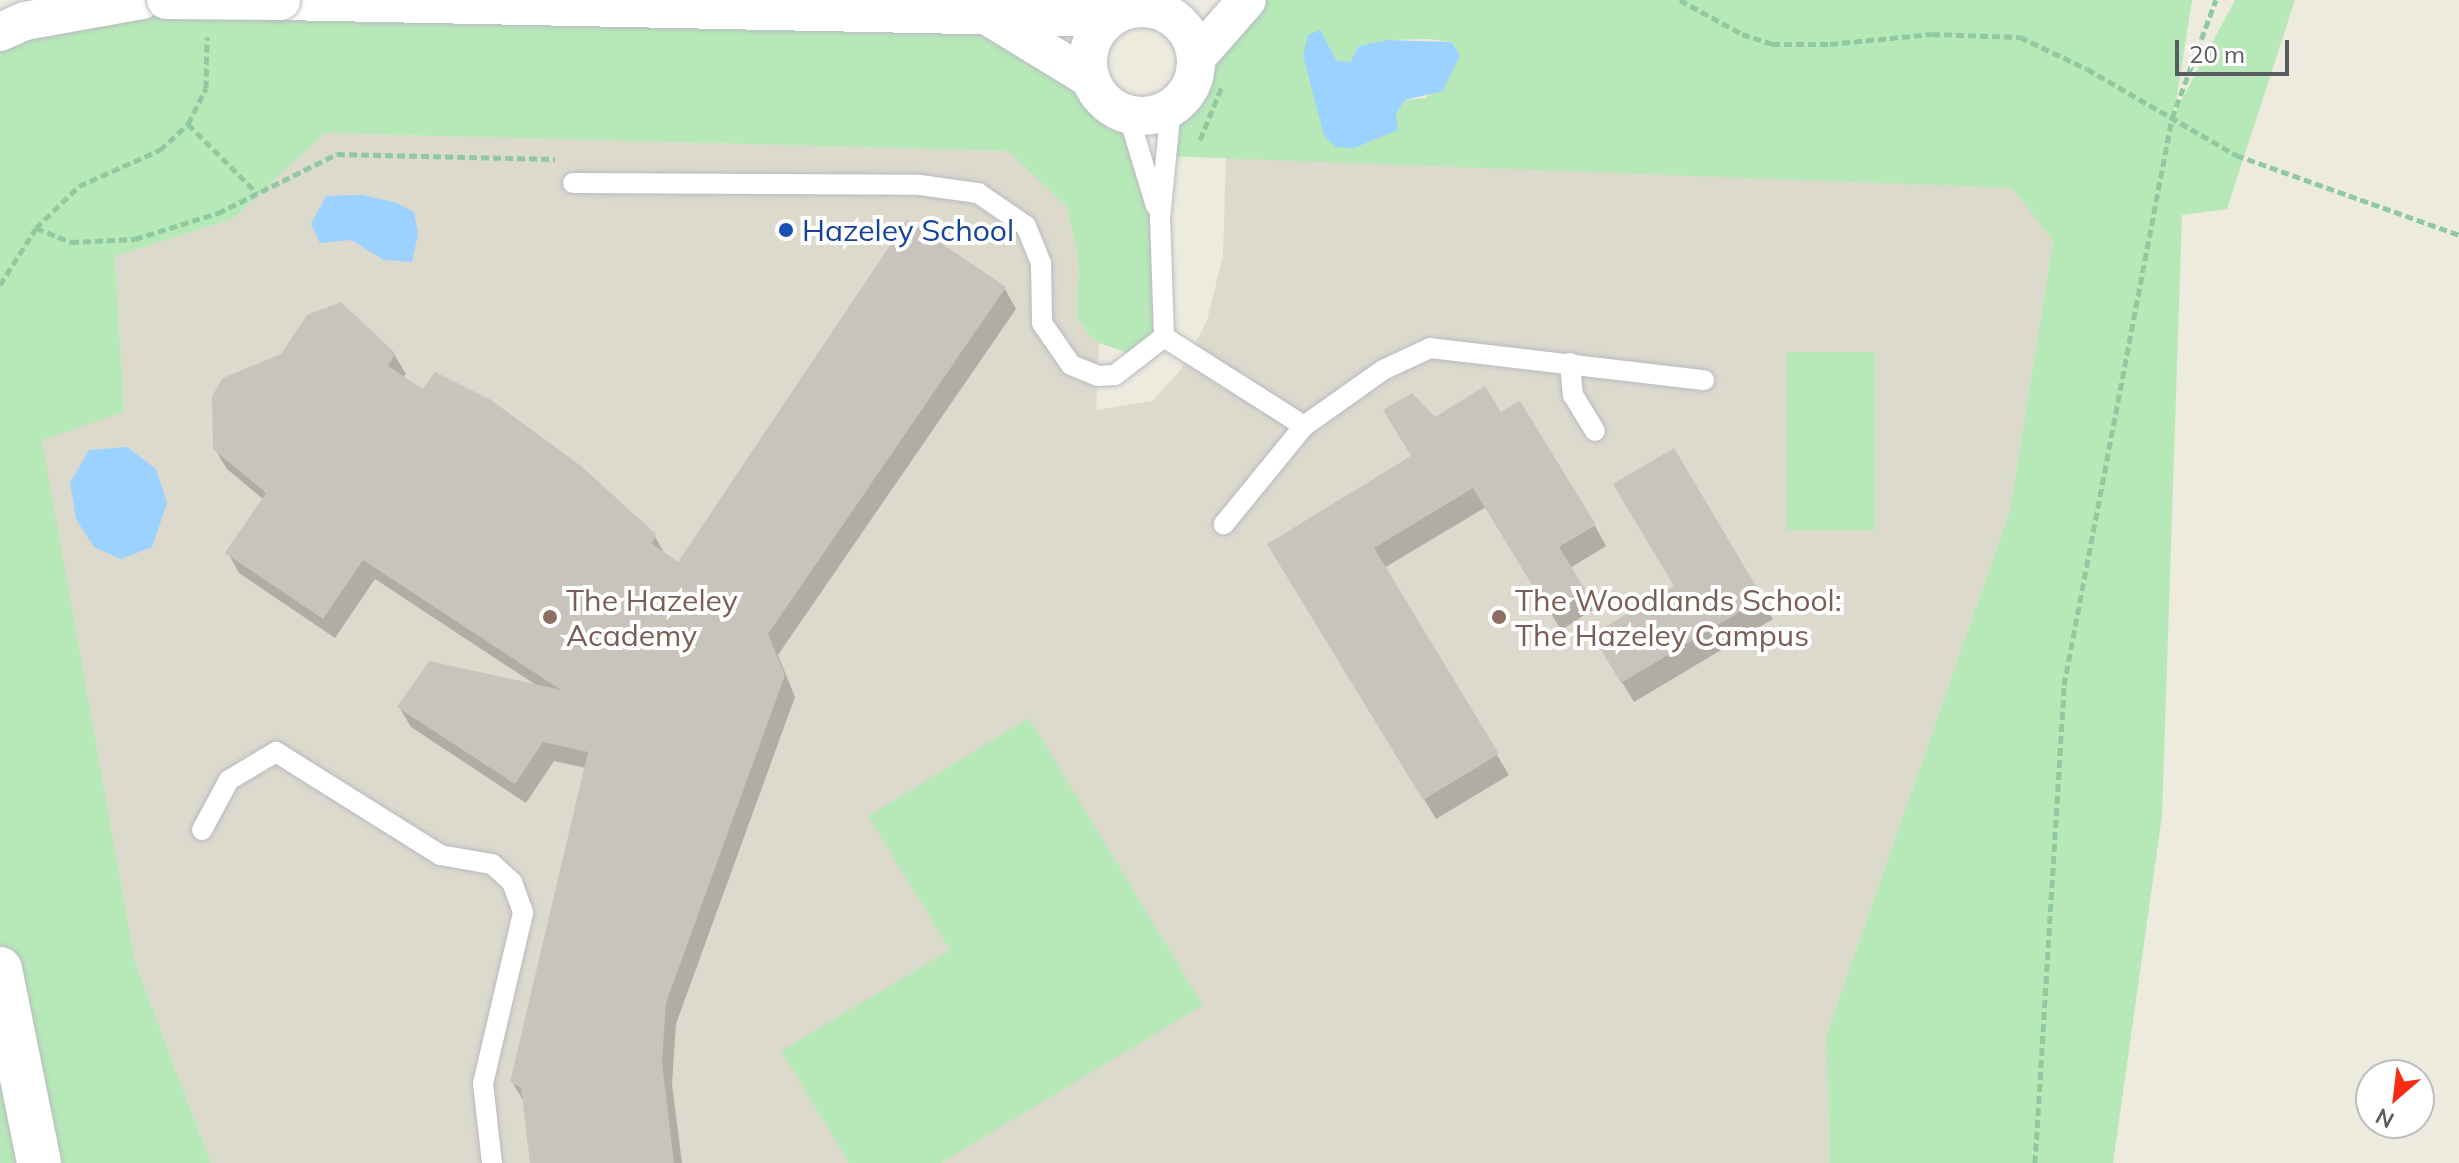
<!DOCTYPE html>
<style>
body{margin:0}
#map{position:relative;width:2459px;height:1163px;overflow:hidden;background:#edeade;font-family:Mulish,sans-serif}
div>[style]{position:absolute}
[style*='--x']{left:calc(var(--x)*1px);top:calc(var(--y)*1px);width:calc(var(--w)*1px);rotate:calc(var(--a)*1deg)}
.education>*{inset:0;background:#dcd9cd}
.green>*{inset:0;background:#b7e8b8;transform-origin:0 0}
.water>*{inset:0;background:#9cd2ff}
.shadow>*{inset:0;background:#0003}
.building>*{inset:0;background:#c8c4bb}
.path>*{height:5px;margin-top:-2.5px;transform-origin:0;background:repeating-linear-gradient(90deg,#90c9a1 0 8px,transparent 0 12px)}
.roads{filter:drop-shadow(0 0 2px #b7bac0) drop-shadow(0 0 2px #b7bac0)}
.lane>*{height:20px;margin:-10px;padding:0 10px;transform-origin:10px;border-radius:10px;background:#fff}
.street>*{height:38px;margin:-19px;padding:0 19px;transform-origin:19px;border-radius:19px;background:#fff}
.street>.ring{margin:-19px;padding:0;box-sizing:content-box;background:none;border:38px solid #fff;border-radius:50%}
.secondary>*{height:44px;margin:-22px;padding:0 22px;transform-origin:22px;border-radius:22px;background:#fff}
.bridges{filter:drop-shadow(0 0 2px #b7bac0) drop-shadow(0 0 2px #b7bac0)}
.street-bridge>*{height:38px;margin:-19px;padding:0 19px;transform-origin:19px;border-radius:19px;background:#fff}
.dots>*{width:22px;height:22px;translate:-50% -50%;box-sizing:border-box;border:4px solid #fff;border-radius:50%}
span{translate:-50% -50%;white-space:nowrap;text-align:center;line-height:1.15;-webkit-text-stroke:8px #fff;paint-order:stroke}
.transit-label{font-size:30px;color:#164399}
.left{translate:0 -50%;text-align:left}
.education-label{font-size:30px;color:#785e54}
.north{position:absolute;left:2355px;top:1059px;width:80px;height:80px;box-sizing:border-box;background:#fff;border:2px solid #bcbec0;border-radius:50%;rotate:208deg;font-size:22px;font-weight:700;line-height:32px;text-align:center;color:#585c62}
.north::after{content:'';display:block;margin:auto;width:28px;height:36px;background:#fb2b16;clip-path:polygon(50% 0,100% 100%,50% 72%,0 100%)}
.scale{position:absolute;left:2175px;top:40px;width:114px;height:36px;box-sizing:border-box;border:4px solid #585c62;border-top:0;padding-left:10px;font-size:24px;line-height:28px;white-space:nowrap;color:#585c62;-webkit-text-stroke:6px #fff;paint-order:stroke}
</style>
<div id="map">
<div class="education">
<i style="clip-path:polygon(325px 133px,1008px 151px,1067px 207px,1079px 263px,1077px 317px,1089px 335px,1099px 343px,1096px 410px,1152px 401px,1179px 372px,1207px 321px,1223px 255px,1226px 157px,2012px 188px,2053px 240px,2010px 510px,1826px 1036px,1830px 1163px,211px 1163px,135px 962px,41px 440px,124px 411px,115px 256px,233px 219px)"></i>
</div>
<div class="green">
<i style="clip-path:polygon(132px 0,1182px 0,1163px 12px,1144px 8px,992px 17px,1091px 79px,1105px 101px,1128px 114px,1160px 218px,1164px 337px,1137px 356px,1099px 343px,1089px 335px,1077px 317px,1079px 263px,1067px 207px,1008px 151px,325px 133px,233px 219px,115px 256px,124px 412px,42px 440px,135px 962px,211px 1163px,0 1163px,0 32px)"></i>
<i style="clip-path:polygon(evenodd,1247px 0,2192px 0,2174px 114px,2235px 0,2295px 0,2227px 209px,2182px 215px,2162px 816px,2113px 1163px,1830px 1163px,1826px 1036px,2010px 510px,2053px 241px,2012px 188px,1166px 156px,1171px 108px,1183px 98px,1196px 72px,1247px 0,1429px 39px,1451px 42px,1460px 55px,1426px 98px,1405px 100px,1396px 114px,1303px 55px,1327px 43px,1337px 61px,1350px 62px,1359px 46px,1387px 40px,1429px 39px)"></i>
<i style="left:1787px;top:352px;width:88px;height:178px"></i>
<i style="clip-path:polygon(1029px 718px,1203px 1005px,941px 1163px,849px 1163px,781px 1051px,950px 950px,868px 816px)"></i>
</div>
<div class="water">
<i style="clip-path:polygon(1320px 30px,1337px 61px,1350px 62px,1359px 46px,1387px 40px,1451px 42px,1460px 55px,1443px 91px,1405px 100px,1396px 114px,1398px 130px,1354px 148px,1336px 147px,1324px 136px,1303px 55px,1308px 35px)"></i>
<i style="clip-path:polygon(362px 195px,394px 202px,414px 212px,418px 234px,412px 262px,384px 260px,351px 240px,320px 243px,311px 224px,326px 196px)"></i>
<i style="clip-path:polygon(127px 447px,156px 469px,167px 503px,152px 547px,121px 559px,94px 547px,76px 519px,70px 483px,89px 450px)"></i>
</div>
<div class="shadow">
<i style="clip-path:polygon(1005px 289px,1016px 309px,778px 655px,795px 697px,676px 1024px,672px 1084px,682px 1163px,532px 1163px,524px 1102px,512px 1082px,586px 768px,554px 761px,526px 803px,411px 727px,399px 707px,539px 687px,375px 579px,335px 638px,239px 573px,228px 553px,264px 500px,227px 469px,215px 449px,394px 354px,406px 374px,403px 378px,654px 535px,666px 556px,678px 565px)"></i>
<i style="clip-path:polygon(1501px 415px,1595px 526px,1606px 546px,1570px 568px,1594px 609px,1561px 630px,1486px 507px,1384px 568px,1509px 775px,1436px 819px,1281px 564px,1413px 457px,1435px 419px)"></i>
<i style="clip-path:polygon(1673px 450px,1773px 619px,1634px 702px,1594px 636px,1676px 586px)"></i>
</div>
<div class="building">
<i style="clip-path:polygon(907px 220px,1006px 287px,768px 634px,785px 675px,666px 1003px,662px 1062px,674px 1163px,530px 1163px,521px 1088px,510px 1082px,588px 752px,543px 742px,515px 784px,397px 707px,429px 661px,561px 690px,363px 560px,323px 619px,225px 553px,266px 493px,213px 449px,212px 396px,223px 378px,281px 354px,307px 315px,341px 302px,395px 353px,388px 366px,423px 389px,435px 372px,491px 400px,581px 466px,656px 534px,652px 544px,678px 562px)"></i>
<i style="clip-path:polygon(1485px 386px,1501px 412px,1520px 401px,1596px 525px,1559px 547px,1585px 589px,1548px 611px,1473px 488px,1374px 548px,1499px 754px,1423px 800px,1267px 544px,1411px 456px,1383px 410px,1412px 393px,1435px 417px)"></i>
<i style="clip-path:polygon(1674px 448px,1763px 598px,1621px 683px,1592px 635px,1674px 586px,1613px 484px)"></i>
</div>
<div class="path">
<i style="--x:1680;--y:0;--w:71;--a:28.7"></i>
<i style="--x:1742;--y:34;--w:32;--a:18"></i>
<i style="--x:1772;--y:44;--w:58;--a:0"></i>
<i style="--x:1830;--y:44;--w:102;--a:-5.6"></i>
<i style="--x:1932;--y:34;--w:88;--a:2"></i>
<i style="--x:2020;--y:37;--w:74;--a:25.5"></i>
<i style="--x:2087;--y:69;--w:172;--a:30"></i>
<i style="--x:2236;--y:155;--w:237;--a:19.7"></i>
<i style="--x:188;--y:124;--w:98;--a:45"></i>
<i style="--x:1200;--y:140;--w:58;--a:-67.8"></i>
<i style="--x:36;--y:228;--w:38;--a:22"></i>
<i style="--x:71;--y:242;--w:64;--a:-2.7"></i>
<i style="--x:135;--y:239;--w:87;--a:-17.4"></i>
<i style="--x:218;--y:213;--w:133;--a:-26.4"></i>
<i style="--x:337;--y:154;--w:218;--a:1.3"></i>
<i style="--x:0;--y:285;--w:67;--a:-57.7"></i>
<i style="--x:36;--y:228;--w:60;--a:-44.3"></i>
<i style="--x:79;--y:186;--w:89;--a:-24"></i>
<i style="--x:160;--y:150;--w:38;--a:-43"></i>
<i style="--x:188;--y:124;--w:40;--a:-63.4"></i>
<i style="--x:206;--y:88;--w:51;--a:-88.9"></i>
<i style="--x:2035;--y:1163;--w:479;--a:-86.5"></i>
<i style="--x:2064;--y:685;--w:577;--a:-79.22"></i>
<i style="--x:2172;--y:118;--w:126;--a:-69.6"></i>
</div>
<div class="roads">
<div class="lane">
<i style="--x:1128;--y:114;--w:96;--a:73.1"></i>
<i style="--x:573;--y:183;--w:347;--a:0.3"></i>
<i style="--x:920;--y:185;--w:59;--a:7.9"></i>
<i style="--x:978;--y:193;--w:58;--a:34.5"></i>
<i style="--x:1026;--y:226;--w:40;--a:68"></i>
<i style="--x:1041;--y:263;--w:60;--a:89"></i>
<i style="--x:1042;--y:323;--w:51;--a:55.4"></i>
<i style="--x:1071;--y:365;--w:29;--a:22"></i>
<i style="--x:1098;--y:376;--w:17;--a:-3"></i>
<i style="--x:1115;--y:375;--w:62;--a:-37.8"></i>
<i style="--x:1164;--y:337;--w:119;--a:-91.9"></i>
<i style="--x:1160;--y:218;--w:111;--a:-84.3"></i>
<i style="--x:1164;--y:337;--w:166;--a:32.4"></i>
<i style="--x:1304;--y:426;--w:127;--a:129.2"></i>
<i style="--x:1570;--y:363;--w:32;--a:85"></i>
<i style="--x:1573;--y:395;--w:42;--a:58.6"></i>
<i style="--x:1304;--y:426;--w:97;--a:-35.3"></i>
<i style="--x:1383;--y:370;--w:52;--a:-25.1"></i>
<i style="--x:1430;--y:348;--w:276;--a:6.7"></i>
<i style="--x:202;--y:830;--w:57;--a:-61.6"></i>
<i style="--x:229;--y:780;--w:55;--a:-30.8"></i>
<i style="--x:276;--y:752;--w:194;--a:32.1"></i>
<i style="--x:440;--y:855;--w:53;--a:9.8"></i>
<i style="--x:492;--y:864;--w:27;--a:42"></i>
<i style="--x:512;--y:882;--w:33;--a:70"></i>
<i style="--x:523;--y:913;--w:175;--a:103.2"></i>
<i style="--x:483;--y:1083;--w:81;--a:83.6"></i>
</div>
<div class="street">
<i style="--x:281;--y:1;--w:829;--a:1.17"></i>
<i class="ring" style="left:1088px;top:8px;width:70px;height:70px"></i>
<i style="--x:991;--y:18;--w:117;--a:31.4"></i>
<i style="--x:0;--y:32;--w:27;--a:-24"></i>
<i style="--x:25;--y:21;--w:119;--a:-10.2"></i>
<i style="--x:1196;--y:58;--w:77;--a:-48.7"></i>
</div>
<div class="secondary">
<i style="--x:0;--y:969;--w:198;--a:78.6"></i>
</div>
</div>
<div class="bridges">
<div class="street-bridge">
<i style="--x:166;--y:0;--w:115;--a:0.5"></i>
</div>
</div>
<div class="dots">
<i style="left:786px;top:230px;background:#1a4fb4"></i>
<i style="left:550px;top:617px;background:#8d6e63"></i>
<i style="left:1499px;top:617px;background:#8d6e63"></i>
</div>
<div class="transit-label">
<span class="left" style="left:802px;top:230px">Hazeley School</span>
</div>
<div class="education-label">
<span class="left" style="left:566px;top:617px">The Hazeley<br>Academy</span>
<span class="left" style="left:1515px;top:617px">The Woodlands School:<br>The Hazeley Campus</span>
</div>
<div class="north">N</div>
<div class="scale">20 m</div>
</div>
